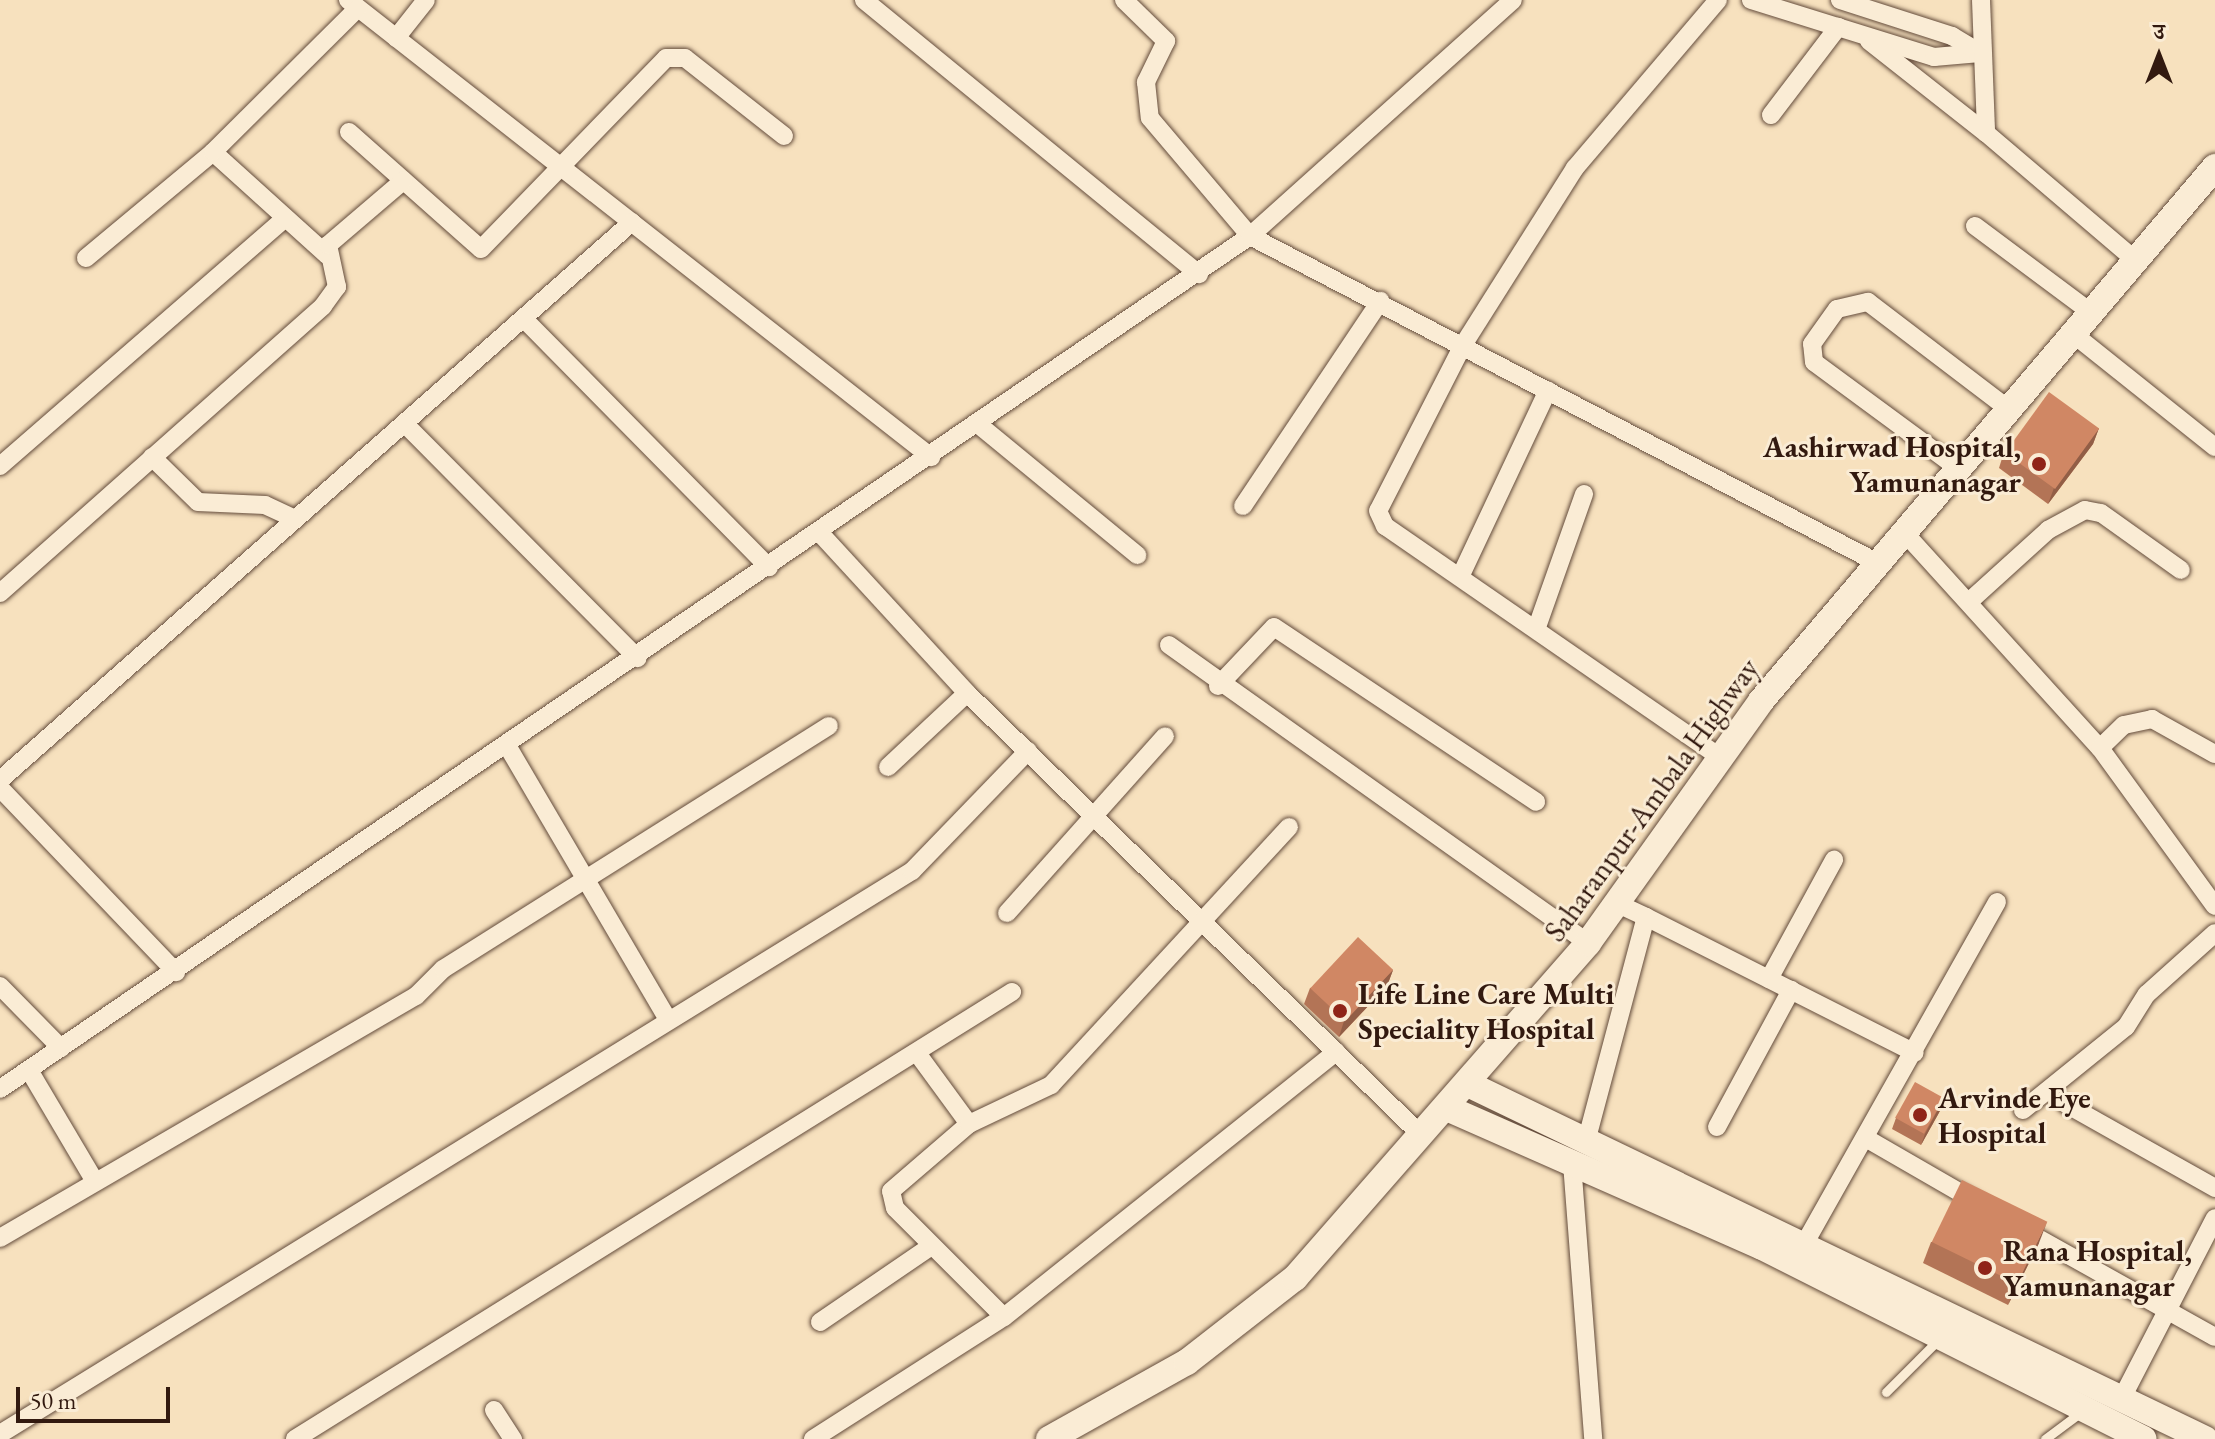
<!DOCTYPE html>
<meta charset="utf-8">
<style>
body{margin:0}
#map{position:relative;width:2215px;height:1439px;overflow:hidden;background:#f7e1be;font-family:"EB Garamond","Noto Serif Devanagari",serif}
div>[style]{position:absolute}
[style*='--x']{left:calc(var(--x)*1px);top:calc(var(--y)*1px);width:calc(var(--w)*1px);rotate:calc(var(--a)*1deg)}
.roads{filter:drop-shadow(0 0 2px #634b3b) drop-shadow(0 0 2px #634b3b)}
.lane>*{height:9px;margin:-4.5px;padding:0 4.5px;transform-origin:4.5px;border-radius:4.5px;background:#faecd5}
.street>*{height:18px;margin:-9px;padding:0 9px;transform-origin:9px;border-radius:9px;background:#faecd5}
.secondary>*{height:26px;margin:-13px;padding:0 13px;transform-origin:13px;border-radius:13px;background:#faecd5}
.wall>*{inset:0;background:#b37456}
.shaded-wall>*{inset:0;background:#925e46}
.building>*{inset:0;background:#d08764;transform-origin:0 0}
.dots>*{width:22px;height:22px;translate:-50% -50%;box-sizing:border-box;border:4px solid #faecd5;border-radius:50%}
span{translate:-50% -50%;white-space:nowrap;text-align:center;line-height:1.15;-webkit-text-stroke:6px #faecd5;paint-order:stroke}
.poi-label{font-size:30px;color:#32190f;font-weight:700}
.right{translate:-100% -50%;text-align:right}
.left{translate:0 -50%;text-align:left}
.street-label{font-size:30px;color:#32190f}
.north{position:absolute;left:2119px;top:16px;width:80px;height:80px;-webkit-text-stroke:6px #faecd5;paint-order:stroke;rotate:0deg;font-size:22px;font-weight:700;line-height:32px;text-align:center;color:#32190f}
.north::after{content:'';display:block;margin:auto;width:28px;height:36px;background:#32190f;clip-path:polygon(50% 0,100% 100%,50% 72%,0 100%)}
.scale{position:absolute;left:16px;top:1387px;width:154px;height:36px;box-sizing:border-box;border:4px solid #32190f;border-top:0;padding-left:10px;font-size:24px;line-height:28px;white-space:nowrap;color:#32190f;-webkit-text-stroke:6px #faecd5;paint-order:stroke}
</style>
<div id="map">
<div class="roads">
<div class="lane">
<i style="--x:1886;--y:1392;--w:74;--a:-45"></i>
<i style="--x:2045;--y:1439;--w:45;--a:-36.9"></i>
</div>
<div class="street">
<i style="--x:348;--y:0;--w:741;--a:38.09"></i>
<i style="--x:864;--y:0;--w:433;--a:39.3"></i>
<i style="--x:1124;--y:0;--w:59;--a:44.3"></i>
<i style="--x:1166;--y:41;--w:46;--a:116"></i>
<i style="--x:1146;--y:82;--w:36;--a:84"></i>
<i style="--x:1150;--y:118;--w:155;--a:49.7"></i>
<i style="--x:1250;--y:236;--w:353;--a:-41.9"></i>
<i style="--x:1718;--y:0;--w:221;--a:130.4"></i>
<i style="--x:1575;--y:168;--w:209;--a:122.3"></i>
<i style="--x:1463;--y:345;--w:186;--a:117.1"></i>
<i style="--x:1378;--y:511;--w:17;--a:65"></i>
<i style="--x:1385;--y:526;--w:408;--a:34.6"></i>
<i style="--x:1751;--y:0;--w:192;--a:17.3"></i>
<i style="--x:1934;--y:57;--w:46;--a:-5"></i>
<i style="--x:1840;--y:0;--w:118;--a:17.8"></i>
<i style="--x:1952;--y:36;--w:33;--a:31"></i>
<i style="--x:1981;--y:0;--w:133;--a:87.8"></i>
<i style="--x:1986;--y:133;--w:196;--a:40.4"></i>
<i style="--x:396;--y:38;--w:48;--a:-51.7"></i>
<i style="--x:1869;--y:41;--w:149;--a:38.2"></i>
<i style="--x:1771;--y:115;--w:111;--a:-52.7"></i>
<i style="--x:349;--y:132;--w:176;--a:41.6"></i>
<i style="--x:481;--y:249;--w:266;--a:-45.9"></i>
<i style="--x:666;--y:58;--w:19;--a:0"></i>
<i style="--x:685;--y:58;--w:126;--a:38.2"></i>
<i style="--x:213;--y:152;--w:154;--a:42.1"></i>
<i style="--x:1975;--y:226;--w:142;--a:36.7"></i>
<i style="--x:86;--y:258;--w:165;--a:-39.8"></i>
<i style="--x:213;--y:152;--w:204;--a:-44.8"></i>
<i style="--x:526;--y:321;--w:346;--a:45.4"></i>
<i style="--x:2072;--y:333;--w:183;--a:38.6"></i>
<i style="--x:405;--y:424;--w:330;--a:45.2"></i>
<i style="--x:979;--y:425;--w:205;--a:39.4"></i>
<i style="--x:152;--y:457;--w:64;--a:44.4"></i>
<i style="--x:198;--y:502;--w:67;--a:2.6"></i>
<i style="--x:265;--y:505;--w:33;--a:25"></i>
<i style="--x:0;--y:466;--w:375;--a:-41"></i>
<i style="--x:1955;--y:466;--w:175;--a:-143.6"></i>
<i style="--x:1814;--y:362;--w:18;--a:-96"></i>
<i style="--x:1812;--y:344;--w:43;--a:-54.5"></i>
<i style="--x:1837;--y:309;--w:32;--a:-13"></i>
<i style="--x:1868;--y:302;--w:173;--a:37.3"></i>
<i style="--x:1243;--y:506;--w:247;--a:-56.2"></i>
<i style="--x:1902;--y:530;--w:294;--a:47.8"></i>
<i style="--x:2100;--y:748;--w:195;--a:54"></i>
<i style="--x:819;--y:532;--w:219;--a:47.4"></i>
<i style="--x:967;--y:693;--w:635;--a:44.23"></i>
<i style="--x:1461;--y:575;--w:204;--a:-64.8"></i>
<i style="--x:0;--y:593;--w:432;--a:-41.6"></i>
<i style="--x:323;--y:306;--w:24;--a:-54"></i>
<i style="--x:337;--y:287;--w:43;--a:-102.1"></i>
<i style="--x:328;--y:245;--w:99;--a:-40.5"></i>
<i style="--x:1972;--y:599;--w:103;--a:-42.2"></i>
<i style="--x:2048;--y:530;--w:42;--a:-28.4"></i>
<i style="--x:2085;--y:510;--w:16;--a:11"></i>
<i style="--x:2101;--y:513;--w:98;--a:35.5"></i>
<i style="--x:1537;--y:627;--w:141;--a:-70.5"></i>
<i style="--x:1169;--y:645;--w:514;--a:35.42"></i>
<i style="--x:1218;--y:686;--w:81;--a:-46.5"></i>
<i style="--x:1274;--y:627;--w:315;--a:33.7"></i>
<i style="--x:508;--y:747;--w:316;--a:59.6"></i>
<i style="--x:2100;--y:748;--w:33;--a:-44"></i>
<i style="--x:2124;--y:725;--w:29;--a:-12"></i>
<i style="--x:2152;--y:719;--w:72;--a:29.1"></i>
<i style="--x:888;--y:767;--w:108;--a:-43.1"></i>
<i style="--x:0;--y:780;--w:843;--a:-41.44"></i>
<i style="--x:0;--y:788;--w:255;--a:46.3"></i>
<i style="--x:1007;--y:913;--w:237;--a:-48.2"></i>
<i style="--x:1646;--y:917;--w:301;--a:26.8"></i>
<i style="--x:1769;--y:979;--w:136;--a:-61.4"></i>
<i style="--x:0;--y:986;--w:87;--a:45.5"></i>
<i style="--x:917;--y:1053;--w:88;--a:53.8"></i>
<i style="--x:29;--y:1070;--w:128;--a:59.4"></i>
<i style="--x:0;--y:1089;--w:1513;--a:-34.31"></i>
<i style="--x:1250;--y:236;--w:706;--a:27.51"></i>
<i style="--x:2066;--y:1104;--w:171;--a:29.4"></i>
<i style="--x:2023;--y:1110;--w:132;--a:-38.9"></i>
<i style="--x:2126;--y:1027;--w:39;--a:-58"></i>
<i style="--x:2147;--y:994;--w:91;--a:-41.9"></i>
<i style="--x:1717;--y:1127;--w:156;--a:-61.6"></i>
<i style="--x:1869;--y:1140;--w:126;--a:30"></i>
<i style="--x:1586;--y:1142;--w:233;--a:-75.1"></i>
<i style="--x:1646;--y:917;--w:29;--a:-155"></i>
<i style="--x:1572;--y:1163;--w:277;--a:85.6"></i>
<i style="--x:2020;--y:1228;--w:223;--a:29.2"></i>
<i style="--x:0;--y:1238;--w:481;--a:-30.2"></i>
<i style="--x:416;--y:996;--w:38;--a:-45"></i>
<i style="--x:443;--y:969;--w:456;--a:-32.2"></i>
<i style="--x:1806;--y:1241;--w:389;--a:-60.6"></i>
<i style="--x:1004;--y:1317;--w:154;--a:-135"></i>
<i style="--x:895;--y:1208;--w:17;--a:-103"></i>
<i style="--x:891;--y:1191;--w:103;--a:-40.7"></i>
<i style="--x:969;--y:1124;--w:91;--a:-25.4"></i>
<i style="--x:1051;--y:1085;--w:351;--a:-47.3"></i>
<i style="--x:820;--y:1322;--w:133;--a:-34.3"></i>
<i style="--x:2123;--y:1396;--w:200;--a:-62.7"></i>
<i style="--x:494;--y:1410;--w:35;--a:57"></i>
<i style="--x:0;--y:1434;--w:1072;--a:-31.69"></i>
<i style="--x:912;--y:871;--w:167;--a:-46"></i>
<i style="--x:295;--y:1439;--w:845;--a:-31.94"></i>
<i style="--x:813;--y:1439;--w:227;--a:-32.6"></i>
<i style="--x:1004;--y:1317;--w:425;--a:-38.6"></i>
</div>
<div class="secondary">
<i style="--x:1468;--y:1084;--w:818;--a:25.72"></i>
<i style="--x:1447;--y:1108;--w:344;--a:23.8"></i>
<i style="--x:1762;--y:1247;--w:427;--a:26.7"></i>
<i style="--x:1049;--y:1439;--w:158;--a:-29.2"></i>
<i style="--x:1187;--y:1362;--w:137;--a:-37.9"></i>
<i style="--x:1295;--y:1278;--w:445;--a:-48.8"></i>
<i style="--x:1588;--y:943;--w:297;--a:-54.4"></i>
<i style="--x:1761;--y:701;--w:701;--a:-49.63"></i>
</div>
</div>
<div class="wall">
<i style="clip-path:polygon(2099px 428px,2093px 444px,2048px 504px,1999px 468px,2004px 452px)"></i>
<i style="clip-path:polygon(1393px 970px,1387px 986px,1339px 1037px,1304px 1004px,1310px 988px)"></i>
<i style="clip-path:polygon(1944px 1098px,1941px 1109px,1921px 1145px,1892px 1129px,1896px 1118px)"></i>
<i style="clip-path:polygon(1931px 1242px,2039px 1243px,2008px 1305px,1923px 1263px)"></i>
</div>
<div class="shaded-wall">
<i style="clip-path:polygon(2099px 428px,2093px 444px,2048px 504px,2054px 488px)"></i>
<i style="clip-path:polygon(1393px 970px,1387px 986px,1339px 1037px,1344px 1021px)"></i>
<i style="clip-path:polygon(1944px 1098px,1941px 1109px,1921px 1145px,1925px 1134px)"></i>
<i style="clip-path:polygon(2047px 1222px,2039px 1243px,2008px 1305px,2016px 1284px)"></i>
</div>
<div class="building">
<i style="left:2049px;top:392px;width:62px;height:75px;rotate:36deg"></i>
<i style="left:1358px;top:937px;width:48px;height:70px;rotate:43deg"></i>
<i style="left:1915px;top:1082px;width:33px;height:41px;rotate:29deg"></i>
<i style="left:1962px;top:1180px;width:95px;height:69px;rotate:26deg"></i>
</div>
<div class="dots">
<i style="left:2039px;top:464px;background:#8f2418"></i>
<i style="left:1340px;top:1011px;background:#8f2418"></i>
<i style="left:1920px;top:1115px;background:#8f2418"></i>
<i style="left:1985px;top:1268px;background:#8f2418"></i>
</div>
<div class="poi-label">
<span class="right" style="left:2021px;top:464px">Aashirwad Hospital,<br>Yamunanagar</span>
<span class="left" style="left:1358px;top:1011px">Life Line Care Multi<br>Speciality Hospital</span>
<span class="left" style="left:1938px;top:1115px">Arvinde Eye<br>Hospital</span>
<span class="left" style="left:2003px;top:1268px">Rana Hospital,<br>Yamunanagar</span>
</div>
<div class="street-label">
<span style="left:1652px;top:800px;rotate:-54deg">Saharanpur-Ambala Highway</span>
</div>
<div class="north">उ</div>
<div class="scale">50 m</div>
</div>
